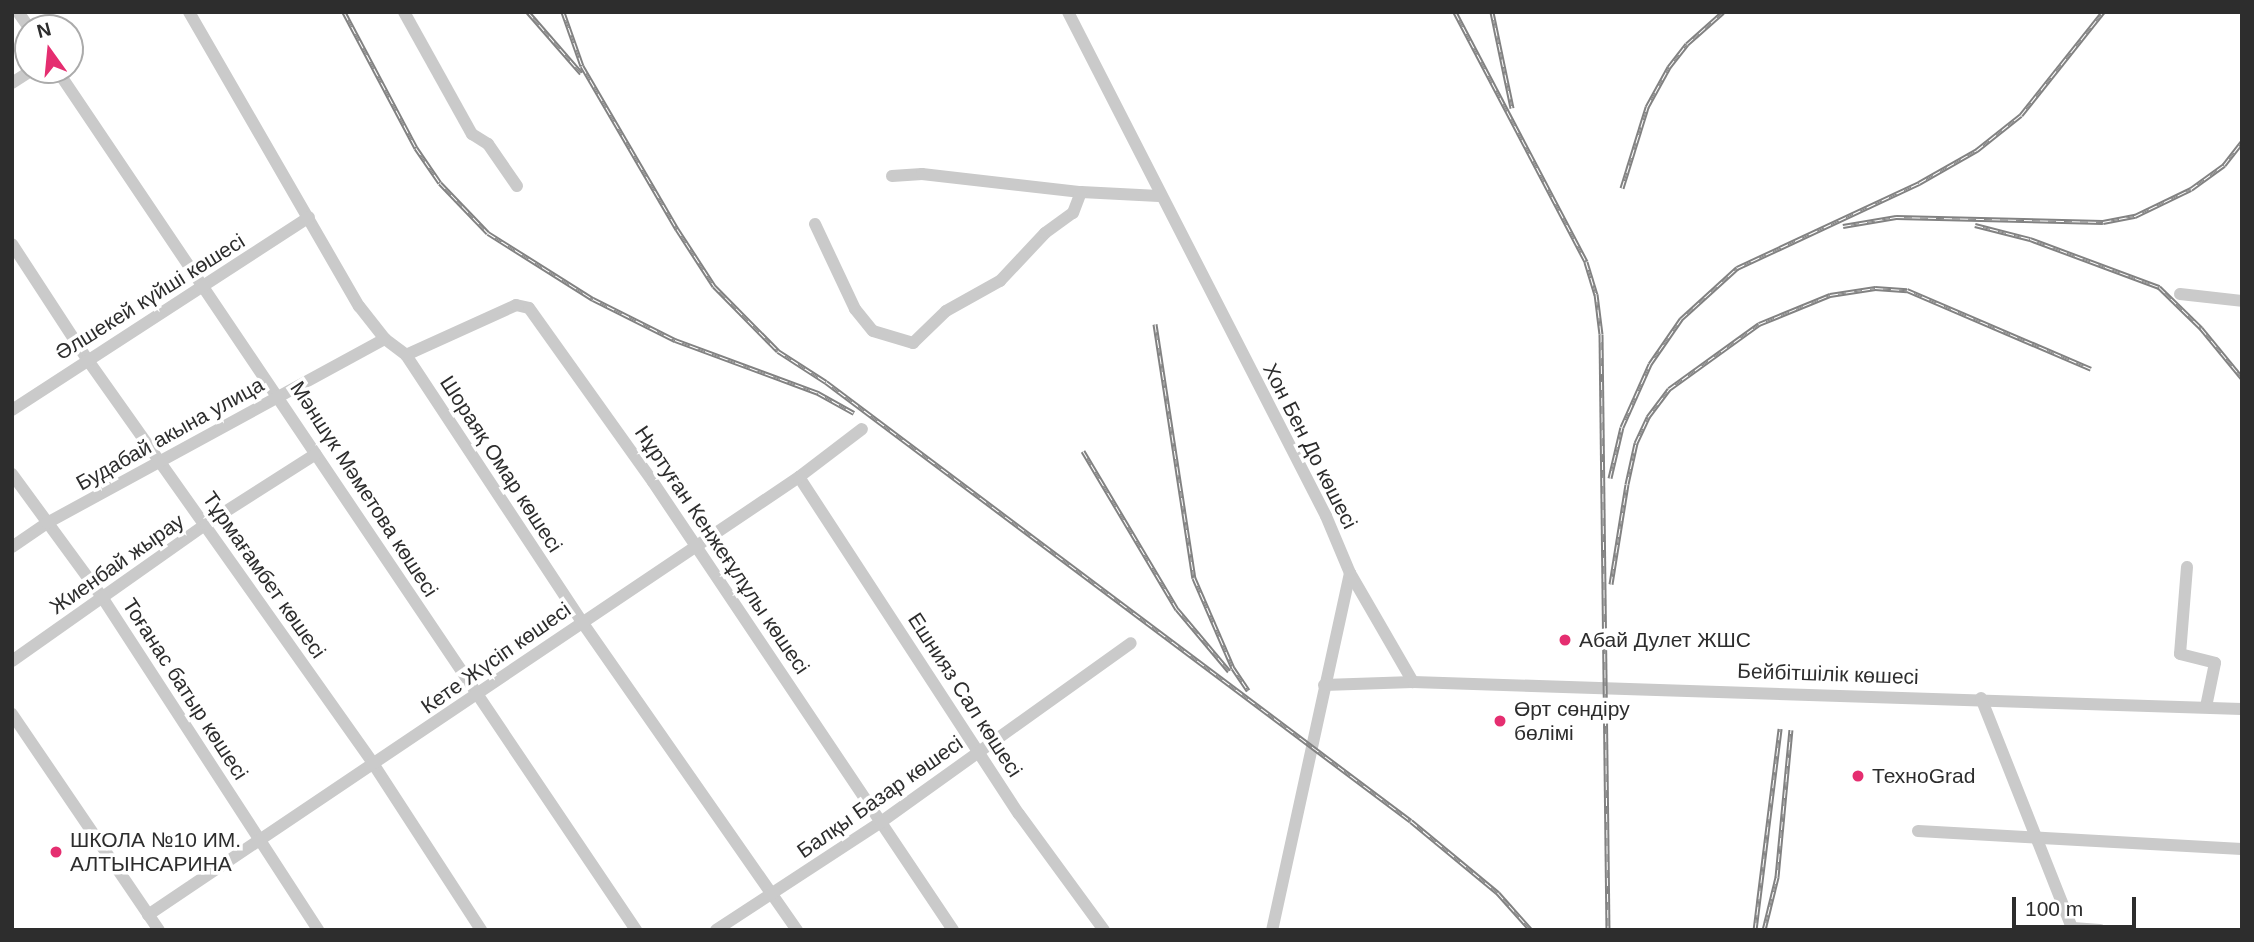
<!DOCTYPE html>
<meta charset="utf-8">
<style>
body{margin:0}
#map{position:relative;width:2254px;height:942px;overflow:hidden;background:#fff;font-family:Helvetica,sans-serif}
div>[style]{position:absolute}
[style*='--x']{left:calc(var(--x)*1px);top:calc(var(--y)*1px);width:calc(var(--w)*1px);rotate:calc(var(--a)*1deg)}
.minor>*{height:12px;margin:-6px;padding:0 6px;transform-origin:6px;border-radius:6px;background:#cacaca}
.rail>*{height:5px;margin-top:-2.5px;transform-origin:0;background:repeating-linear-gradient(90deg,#fff 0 8px,#828282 0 16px);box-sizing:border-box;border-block:2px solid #828282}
.dots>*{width:19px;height:19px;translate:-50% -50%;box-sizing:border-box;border:4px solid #fff;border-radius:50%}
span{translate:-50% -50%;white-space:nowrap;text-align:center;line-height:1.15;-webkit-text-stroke:7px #fff;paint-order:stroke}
.street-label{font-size:21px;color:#2d2d2d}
.poi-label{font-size:21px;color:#2d2d2d}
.left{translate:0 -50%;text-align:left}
.frame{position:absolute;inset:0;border:14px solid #2d2d2d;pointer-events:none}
.north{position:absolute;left:14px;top:14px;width:70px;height:70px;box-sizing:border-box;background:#fff;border:2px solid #ababab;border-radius:50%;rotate:345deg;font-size:19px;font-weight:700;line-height:28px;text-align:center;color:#2d2d2d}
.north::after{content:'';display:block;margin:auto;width:24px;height:32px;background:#e52e70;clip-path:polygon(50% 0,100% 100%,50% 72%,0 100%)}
.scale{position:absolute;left:2012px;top:897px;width:124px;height:32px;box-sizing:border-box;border:4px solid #2d2d2d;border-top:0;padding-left:9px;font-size:21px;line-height:24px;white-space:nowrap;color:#2d2d2d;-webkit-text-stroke:5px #fff;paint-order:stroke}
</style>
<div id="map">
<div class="minor">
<i style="--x:18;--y:12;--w:19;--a:55"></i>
<i style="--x:189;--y:12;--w:340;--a:60"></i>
<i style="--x:359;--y:306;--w:42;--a:51.8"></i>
<i style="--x:385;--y:339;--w:26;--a:37"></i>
<i style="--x:406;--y:355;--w:320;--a:56.6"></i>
<i style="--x:582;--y:622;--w:376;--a:55.1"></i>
<i style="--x:404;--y:12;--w:140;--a:60.9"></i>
<i style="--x:472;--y:134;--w:19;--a:32"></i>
<i style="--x:488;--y:144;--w:51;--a:55.4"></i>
<i style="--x:1068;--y:12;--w:566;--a:62.89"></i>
<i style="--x:1326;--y:516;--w:62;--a:67.2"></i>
<i style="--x:1350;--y:573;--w:365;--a:102.3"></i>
<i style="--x:57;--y:70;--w:1037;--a:56.05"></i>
<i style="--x:12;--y:83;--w:24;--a:-33"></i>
<i style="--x:892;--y:176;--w:30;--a:-4"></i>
<i style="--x:922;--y:174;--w:160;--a:6.5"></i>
<i style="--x:1081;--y:192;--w:78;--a:2.9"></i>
<i style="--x:815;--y:224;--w:94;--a:64.8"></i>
<i style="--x:855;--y:309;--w:28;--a:51"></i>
<i style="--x:873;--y:331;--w:42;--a:16.7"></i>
<i style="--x:913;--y:343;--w:46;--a:-44.1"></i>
<i style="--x:946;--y:311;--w:62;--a:-29.1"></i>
<i style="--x:1000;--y:281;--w:66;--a:-46.8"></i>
<i style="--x:1045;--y:233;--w:34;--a:-36"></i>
<i style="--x:1073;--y:213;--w:22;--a:-69"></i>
<i style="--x:12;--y:244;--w:137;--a:56.9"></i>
<i style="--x:87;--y:359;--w:497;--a:54.7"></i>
<i style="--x:374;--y:765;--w:197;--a:57"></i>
<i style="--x:2180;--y:294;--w:62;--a:6.4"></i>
<i style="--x:406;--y:355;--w:121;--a:-24.4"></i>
<i style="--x:516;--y:305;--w:13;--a:13"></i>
<i style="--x:529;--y:308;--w:214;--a:54.5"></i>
<i style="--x:653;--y:482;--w:539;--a:56.19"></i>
<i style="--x:12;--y:410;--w:354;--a:-33"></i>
<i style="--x:12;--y:474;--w:152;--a:53.8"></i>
<i style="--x:102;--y:597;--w:397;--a:57"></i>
<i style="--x:799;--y:477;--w:402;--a:56.9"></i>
<i style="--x:1019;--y:814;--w:144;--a:53.8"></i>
<i style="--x:12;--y:547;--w:42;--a:-34.4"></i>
<i style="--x:47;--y:523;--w:385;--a:-28.6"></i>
<i style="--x:2187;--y:567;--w:87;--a:94.6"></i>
<i style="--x:2180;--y:654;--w:36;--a:14"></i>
<i style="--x:2215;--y:663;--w:45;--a:101.6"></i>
<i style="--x:1350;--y:573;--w:126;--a:60"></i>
<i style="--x:12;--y:661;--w:237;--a:-35.2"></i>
<i style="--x:206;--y:524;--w:130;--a:-32.5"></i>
<i style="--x:1324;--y:685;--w:89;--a:-1.9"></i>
<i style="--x:1413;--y:682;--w:829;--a:1.87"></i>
<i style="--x:1981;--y:698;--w:250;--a:68.4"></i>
<i style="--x:12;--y:714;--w:261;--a:55.8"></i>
<i style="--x:1918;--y:831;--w:324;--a:3.2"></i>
<i style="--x:148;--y:915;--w:785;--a:-33.93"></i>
<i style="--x:799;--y:477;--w:79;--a:-37.3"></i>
<i style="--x:2073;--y:928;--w:27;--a:4"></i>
<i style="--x:716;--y:930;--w:197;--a:-33.2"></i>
<i style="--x:881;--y:822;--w:307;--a:-35.6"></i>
</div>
<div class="rail">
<i style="--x:344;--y:12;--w:154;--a:62.1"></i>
<i style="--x:416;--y:148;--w:42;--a:55.6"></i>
<i style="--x:440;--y:183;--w:69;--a:46.2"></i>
<i style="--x:488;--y:233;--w:124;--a:32.2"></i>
<i style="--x:593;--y:299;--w:92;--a:26.6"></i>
<i style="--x:675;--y:340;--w:153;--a:20.3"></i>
<i style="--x:818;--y:393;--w:41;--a:29.1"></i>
<i style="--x:528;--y:12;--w:81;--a:49"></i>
<i style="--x:563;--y:12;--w:57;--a:70.6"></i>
<i style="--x:582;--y:66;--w:189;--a:59.8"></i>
<i style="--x:677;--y:229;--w:68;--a:57"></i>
<i style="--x:714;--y:286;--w:91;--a:45.4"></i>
<i style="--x:778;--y:351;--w:57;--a:32.9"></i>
<i style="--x:826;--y:382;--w:731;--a:36.89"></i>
<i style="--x:1411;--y:821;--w:113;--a:39.6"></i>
<i style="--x:1498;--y:893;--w:50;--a:48.3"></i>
<i style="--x:1455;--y:12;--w:282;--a:62.3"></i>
<i style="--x:1586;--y:262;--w:34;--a:73"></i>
<i style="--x:1596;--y:294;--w:40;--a:82.9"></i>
<i style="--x:1601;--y:334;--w:596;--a:89.33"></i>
<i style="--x:1492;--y:12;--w:98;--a:78.2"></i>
<i style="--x:1622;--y:188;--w:85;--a:-72.8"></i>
<i style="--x:1647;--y:107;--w:46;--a:-61.2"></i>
<i style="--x:1669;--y:67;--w:29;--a:-52"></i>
<i style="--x:1687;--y:44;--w:48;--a:-41.6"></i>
<i style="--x:1975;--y:225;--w:57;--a:14.3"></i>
<i style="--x:2030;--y:239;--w:138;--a:20.4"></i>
<i style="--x:2159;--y:287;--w:59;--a:44.3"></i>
<i style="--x:2201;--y:328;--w:65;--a:50.6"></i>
<i style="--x:1843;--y:226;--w:54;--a:-9.6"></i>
<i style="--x:1896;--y:217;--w:207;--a:1.4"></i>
<i style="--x:2103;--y:222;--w:33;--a:-11"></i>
<i style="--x:2135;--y:216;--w:62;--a:-25.7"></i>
<i style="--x:2191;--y:189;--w:41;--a:-36"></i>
<i style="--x:2224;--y:165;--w:29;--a:-52"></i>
<i style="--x:1155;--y:324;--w:257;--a:81.3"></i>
<i style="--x:1194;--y:578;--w:98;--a:66.6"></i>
<i style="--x:1233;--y:668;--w:27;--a:56"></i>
<i style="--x:1083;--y:451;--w:184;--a:59.3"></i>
<i style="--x:1177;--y:609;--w:81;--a:50"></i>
<i style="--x:1610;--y:478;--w:52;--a:-76.8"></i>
<i style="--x:1622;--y:427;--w:69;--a:-66"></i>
<i style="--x:1650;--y:364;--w:55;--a:-55.4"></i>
<i style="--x:1681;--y:319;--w:76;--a:-42.3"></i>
<i style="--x:1737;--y:268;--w:201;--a:-25"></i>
<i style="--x:1919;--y:183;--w:67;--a:-29.6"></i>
<i style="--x:1977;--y:150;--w:56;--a:-38.5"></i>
<i style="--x:2021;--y:115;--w:132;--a:-51.5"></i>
<i style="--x:1611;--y:584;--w:101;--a:-80.9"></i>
<i style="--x:1627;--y:484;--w:42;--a:-77.6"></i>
<i style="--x:1636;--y:443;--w:29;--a:-65"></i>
<i style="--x:1648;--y:417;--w:35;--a:-53"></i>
<i style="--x:1669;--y:389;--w:111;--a:-35.8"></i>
<i style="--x:1759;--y:324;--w:77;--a:-22.2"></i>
<i style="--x:1830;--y:295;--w:46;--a:-8.8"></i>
<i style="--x:1875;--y:288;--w:32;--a:4"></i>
<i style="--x:1907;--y:290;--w:200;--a:23.2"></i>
<i style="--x:1755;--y:930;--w:203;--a:-82.9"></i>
<i style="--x:1764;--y:930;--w:55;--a:-76.2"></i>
<i style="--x:1777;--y:877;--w:148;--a:-84.6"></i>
</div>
<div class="dots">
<i style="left:1565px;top:640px;background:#e52e70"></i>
<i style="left:1500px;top:721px;background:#e52e70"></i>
<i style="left:1858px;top:776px;background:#e52e70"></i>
<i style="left:56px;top:852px;background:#e52e70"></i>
</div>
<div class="street-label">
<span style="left:150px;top:297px;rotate:-32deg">Әлшекей күйші көшесі</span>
<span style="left:170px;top:434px;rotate:-29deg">Будабай акына улица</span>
<span style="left:1310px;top:446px;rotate:63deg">Хон Бен До көшесі</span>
<span style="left:501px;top:464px;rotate:57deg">Шораяқ Омар көшесі</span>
<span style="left:364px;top:489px;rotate:57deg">Мәншүк Мәметова көшесі</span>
<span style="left:722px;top:550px;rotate:56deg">Нұртуған Кенжеғұлұлы көшесі</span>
<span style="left:117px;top:564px;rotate:-35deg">Жиенбай жырау</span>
<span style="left:264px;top:575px;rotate:55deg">Тұрмағамбет көшесі</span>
<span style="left:496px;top:658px;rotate:-35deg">Кете Жүсіп көшесі</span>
<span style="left:1828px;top:674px;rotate:2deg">Бейбітшілік көшесі</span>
<span style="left:185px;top:689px;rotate:57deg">Тоғанас батыр көшесі</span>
<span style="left:965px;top:695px;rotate:57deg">Ешнияз Сал көшесі</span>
<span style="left:880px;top:797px;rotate:-35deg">Балқы Базар көшесі</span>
</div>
<div class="poi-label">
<span class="left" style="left:1579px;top:640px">Абай Дулет ЖШС</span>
<span class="left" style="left:1514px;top:721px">Өрт сөндіру<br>бөлімі</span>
<span class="left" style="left:1872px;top:776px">ТехноGrad</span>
<span class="left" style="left:70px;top:852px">ШКОЛА №10 ИМ.<br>АЛТЫНСАРИНА</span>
</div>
<div class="frame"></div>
<div class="north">N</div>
<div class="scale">100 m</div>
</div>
